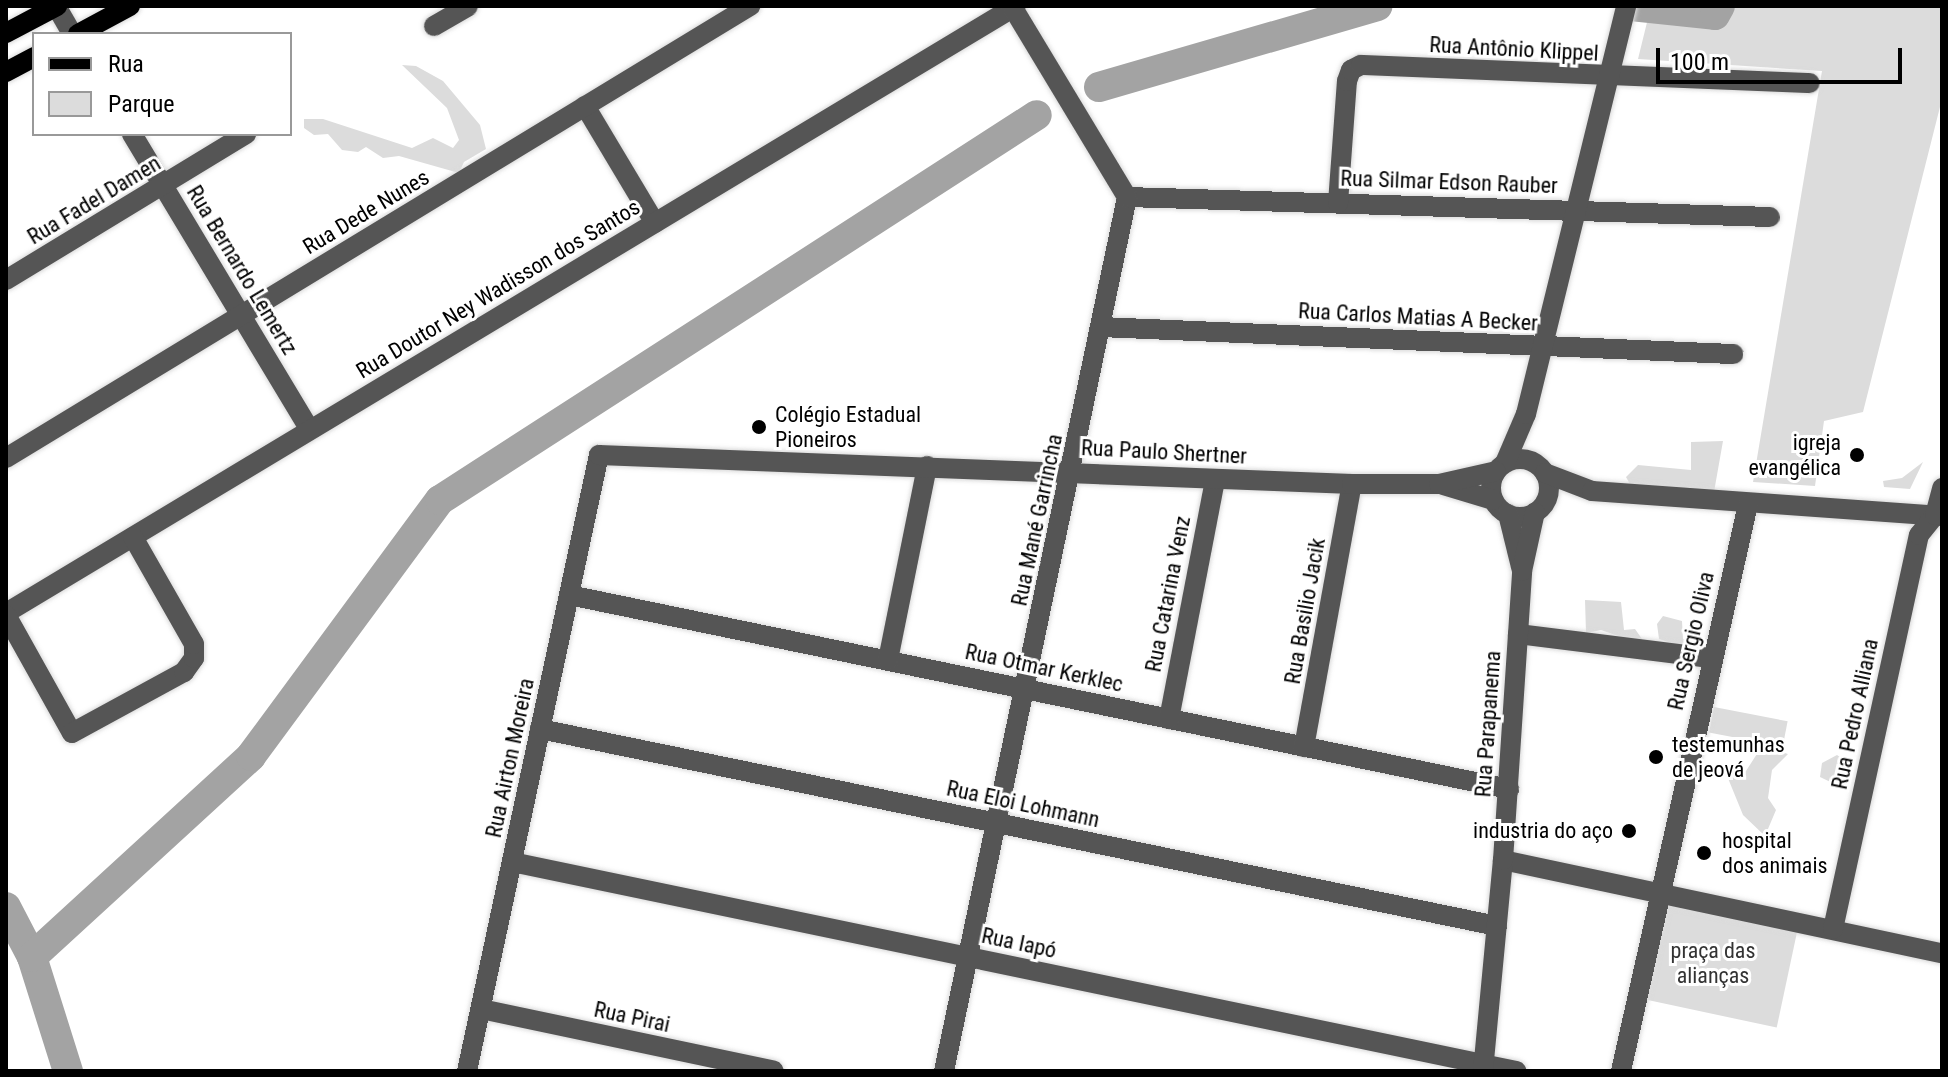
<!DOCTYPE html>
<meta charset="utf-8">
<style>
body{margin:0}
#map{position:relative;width:1948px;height:1077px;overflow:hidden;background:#fff;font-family:"Roboto Condensed",sans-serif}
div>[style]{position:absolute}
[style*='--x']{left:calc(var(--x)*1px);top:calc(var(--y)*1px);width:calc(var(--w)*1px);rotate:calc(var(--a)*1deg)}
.green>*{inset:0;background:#dcdcdc;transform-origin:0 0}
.river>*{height:30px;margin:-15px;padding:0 15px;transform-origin:15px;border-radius:15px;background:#a3a3a3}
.roads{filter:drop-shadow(0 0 2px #dbdbdb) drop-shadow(0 0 2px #dbdbdb)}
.minor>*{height:20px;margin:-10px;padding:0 10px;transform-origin:10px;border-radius:10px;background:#555}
.minor>.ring{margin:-10px;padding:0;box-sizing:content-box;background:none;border:20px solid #555;border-radius:50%}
.major>*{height:20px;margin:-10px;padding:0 10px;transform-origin:10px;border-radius:10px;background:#000}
.dots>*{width:22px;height:22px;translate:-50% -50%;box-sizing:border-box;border:4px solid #fff;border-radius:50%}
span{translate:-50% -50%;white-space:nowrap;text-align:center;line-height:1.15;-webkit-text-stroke:6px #fff;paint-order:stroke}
.street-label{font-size:22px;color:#000}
.poi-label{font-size:22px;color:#000}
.left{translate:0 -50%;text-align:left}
.right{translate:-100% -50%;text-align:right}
.park-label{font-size:22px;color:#333}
.frame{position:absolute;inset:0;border:8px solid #000;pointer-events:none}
.legend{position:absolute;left:32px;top:32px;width:260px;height:104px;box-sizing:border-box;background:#fff;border:2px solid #999;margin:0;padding:10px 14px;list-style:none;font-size:24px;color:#000}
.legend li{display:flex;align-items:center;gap:16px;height:40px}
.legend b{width:40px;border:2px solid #999}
.scale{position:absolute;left:1656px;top:48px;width:246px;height:36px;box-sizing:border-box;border:4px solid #000;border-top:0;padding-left:10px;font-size:24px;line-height:28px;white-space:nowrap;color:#000;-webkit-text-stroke:6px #fff;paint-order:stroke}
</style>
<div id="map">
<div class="green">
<i style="clip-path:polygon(1651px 6px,1942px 6px,1942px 99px,1863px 412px,1824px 421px,1815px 486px,1753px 482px,1822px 71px,1638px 59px)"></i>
<i style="clip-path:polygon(402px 65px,416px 66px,443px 81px,480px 125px,486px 149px,464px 162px,459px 173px,399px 156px,383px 158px,366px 147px,358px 152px,342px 150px,328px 134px,314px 135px,304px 128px,304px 119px,323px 119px,412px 148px,433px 138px,453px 148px,459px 140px,447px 108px)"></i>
<i style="clip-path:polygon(1723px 441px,1714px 492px,1699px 497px,1690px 487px,1661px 493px,1632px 488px,1626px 477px,1638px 465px,1691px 470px,1691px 442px)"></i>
<i style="clip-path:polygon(1923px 462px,1910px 489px,1884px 487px,1883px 481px,1902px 478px)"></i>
<i style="clip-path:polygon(1585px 600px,1621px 602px,1624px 630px,1635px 629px,1647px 646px,1601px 630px,1586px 633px)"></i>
<i style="clip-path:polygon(1663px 616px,1682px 621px,1683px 639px,1706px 638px,1705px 654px,1659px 639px,1657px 624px)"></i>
<i style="left:1714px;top:707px;width:75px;height:26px;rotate:11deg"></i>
<i style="clip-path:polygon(1762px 746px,1788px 754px,1772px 770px,1768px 798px,1776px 810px,1765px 836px,1743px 815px,1723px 766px,1746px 771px)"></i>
<i style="clip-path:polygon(1837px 755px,1847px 762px,1841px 787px,1820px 777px,1822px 763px)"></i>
<i style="left:1667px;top:904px;width:133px;height:98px;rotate:12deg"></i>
</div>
<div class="river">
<i style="--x:1631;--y:6;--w:84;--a:6.1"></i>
<i style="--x:1715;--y:15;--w:10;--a:-61"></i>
<i style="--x:1099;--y:87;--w:290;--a:-16.2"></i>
<i style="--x:6;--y:907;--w:56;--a:62.5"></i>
<i style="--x:32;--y:957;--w:120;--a:72.5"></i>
<i style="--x:32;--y:957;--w:297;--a:-42.5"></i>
<i style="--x:251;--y:756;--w:318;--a:-53.6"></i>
<i style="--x:440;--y:500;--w:710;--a:-32.82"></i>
</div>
<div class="roads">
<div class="minor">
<i style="--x:56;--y:6;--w:32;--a:60"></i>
<i style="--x:434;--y:26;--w:39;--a:-30"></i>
<i style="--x:585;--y:106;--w:136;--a:59.1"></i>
<i style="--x:132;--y:134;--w:345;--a:59"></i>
<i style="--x:1127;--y:197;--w:643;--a:1.78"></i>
<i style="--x:1338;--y:203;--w:122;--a:-85.8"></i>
<i style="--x:1347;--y:81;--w:12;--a:-70"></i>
<i style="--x:1351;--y:70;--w:11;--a:-27"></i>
<i style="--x:1361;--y:65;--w:449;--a:2.3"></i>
<i style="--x:6;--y:280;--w:281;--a:-31.3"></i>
<i style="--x:1101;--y:327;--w:633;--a:2.45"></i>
<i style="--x:6;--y:458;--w:871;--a:-31.28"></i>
<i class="ring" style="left:1491px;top:459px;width:38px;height:38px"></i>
<i style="--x:1505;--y:463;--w:53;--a:-66.8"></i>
<i style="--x:1526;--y:414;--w:420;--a:-76.2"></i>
<i style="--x:1545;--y:473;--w:50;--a:21"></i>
<i style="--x:1592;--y:491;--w:351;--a:4.1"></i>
<i style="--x:1443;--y:485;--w:52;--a:16.7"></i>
<i style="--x:1508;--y:514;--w:55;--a:76.2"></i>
<i style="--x:569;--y:595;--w:960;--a:11.66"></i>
<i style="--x:6;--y:613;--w:1178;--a:-31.01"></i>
<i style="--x:6;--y:615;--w:135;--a:60.8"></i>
<i style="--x:72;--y:733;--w:128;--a:-28.6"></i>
<i style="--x:184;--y:672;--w:17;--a:-54"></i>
<i style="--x:194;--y:658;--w:14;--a:-90"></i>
<i style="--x:194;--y:644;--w:123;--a:-119.7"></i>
<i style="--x:1518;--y:634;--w:194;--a:7.1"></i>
<i style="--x:888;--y:660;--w:198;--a:-78.6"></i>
<i style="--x:1169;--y:719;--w:244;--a:-79.1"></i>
<i style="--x:540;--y:729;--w:977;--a:11.63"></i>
<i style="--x:1304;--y:747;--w:267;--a:-79.7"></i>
<i style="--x:1503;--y:860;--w:449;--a:12"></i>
<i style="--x:512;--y:862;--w:1026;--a:11.76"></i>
<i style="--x:1833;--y:929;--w:403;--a:-77.7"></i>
<i style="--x:1919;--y:535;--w:26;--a:-51"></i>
<i style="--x:1935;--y:515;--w:28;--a:-75"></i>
<i style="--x:481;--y:1009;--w:299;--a:11.9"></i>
<i style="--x:467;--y:1071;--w:630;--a:-77.91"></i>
<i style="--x:599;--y:455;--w:754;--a:2.21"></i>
<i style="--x:1352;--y:484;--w:87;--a:0"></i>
<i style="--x:1439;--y:484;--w:58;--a:-12.8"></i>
<i style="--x:944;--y:1071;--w:893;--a:-78.17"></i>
<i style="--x:1127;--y:197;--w:223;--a:-121.1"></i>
<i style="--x:1483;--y:1071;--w:212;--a:-84.6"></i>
<i style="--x:1503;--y:860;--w:290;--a:-86.2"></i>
<i style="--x:1522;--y:571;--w:60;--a:-77.6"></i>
<i style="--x:1621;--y:1071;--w:581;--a:-77.37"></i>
</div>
<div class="major">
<i style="--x:6;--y:33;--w:58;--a:-27.9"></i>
<i style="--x:78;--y:34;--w:59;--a:-28.3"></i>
<i style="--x:6;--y:72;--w:32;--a:-28"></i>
</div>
</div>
<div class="dots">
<i style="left:759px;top:427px;background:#000"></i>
<i style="left:1857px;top:455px;background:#000"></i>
<i style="left:1656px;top:757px;background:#000"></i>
<i style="left:1629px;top:831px;background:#000"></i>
<i style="left:1704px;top:853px;background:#000"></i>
</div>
<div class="street-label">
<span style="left:1514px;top:49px;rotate:3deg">Rua Antônio Klippel</span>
<span style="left:1449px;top:182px;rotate:2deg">Rua Silmar Edson Rauber</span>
<span style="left:94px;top:200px;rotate:-31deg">Rua Fadel Damen</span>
<span style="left:366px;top:212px;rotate:-31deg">Rua Dede Nunes</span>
<span style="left:242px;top:270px;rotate:59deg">Rua Bernardo Lemertz</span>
<span style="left:498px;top:289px;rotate:-31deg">Rua Doutor Ney Wadisson dos Santos</span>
<span style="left:1418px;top:317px;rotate:3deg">Rua Carlos Matias A Becker</span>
<span style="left:1164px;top:452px;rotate:3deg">Rua Paulo Shertner</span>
<span style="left:1037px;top:520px;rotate:-78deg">Rua Mané Garrincha</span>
<span style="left:1168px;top:594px;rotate:-79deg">Rua Catarina Venz</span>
<span style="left:1305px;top:611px;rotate:-80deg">Rua Basilio Jacik</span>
<span style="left:1691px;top:641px;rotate:-77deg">Rua Sergio Oliva</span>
<span style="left:1044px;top:668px;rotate:12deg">Rua Otmar Kerklec</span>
<span style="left:1855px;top:714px;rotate:-78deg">Rua Pedro Alliana</span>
<span style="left:1488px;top:724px;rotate:-86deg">Rua Parapanema</span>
<span style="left:510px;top:758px;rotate:-78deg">Rua Airton Moreira</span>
<span style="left:1023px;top:804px;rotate:12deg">Rua Eloi Lohmann</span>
<span style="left:1019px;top:943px;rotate:12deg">Rua Iapó</span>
<span style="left:632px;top:1017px;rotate:12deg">Rua Pirai</span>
</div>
<div class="poi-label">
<span class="left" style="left:775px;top:427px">Colégio Estadual<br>Pioneiros</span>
<span class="right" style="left:1841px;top:455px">igreja<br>evangélica</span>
<span class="left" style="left:1672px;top:757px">testemunhas<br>de jeová</span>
<span class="right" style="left:1613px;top:831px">industria do aço</span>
<span class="left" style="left:1722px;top:853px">hospital<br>dos animais</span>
</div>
<div class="park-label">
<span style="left:1713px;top:963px">praça das<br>alianças</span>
</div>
<div class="frame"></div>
<ul class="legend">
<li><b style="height:10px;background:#000"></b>Rua</li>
<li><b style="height:22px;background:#dcdcdc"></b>Parque</li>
</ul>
<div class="scale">100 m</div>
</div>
